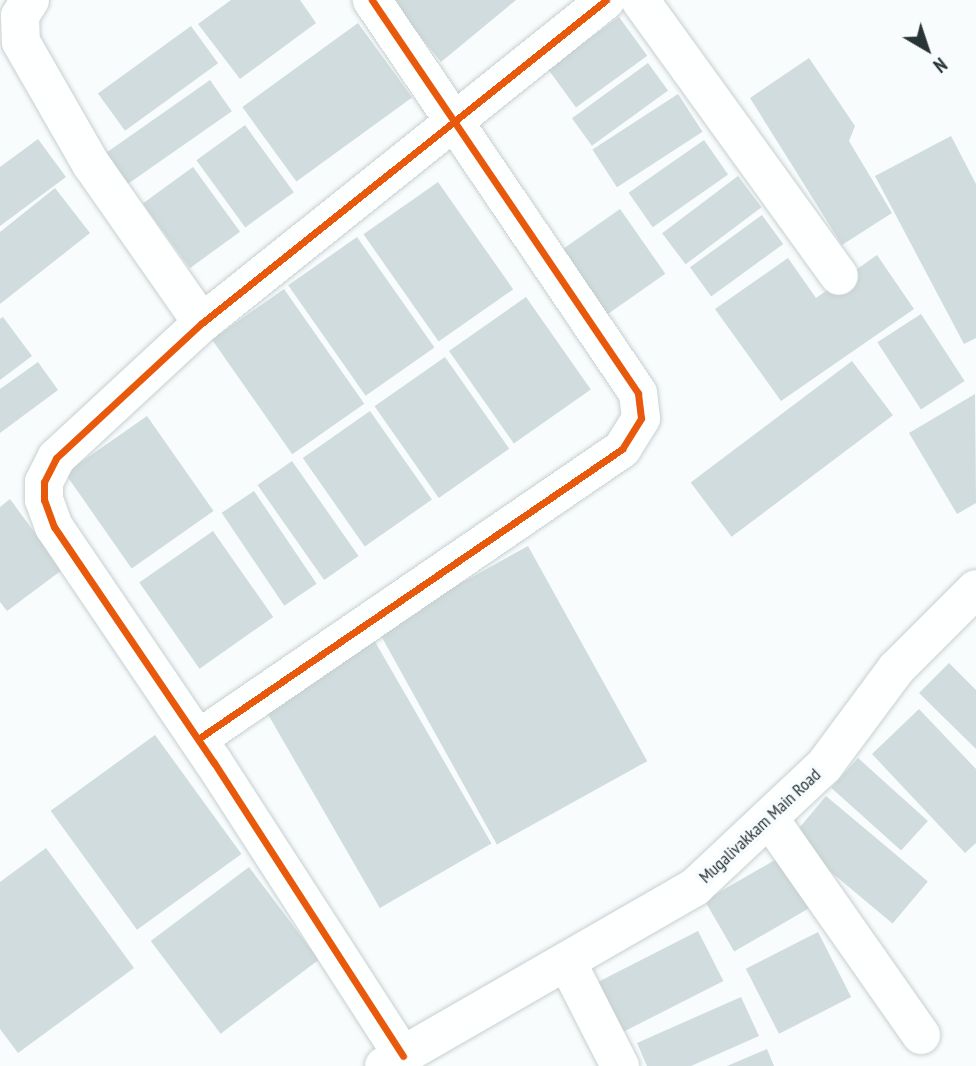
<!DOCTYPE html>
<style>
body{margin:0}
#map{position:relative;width:976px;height:1066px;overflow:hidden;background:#f8fcfd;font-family:"PT Sans Narrow",sans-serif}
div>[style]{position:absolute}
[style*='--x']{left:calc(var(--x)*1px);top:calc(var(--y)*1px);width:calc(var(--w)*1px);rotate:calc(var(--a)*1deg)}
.building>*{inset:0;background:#d0dcdd;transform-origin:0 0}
.roads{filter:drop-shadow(0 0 2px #c8cfd0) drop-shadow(0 0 2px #c8cfd0)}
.street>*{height:38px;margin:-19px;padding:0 19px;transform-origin:19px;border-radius:19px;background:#feffff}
.secondary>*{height:38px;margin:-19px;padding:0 19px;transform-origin:19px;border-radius:19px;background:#feffff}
.cycleway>*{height:7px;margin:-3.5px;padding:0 3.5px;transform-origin:3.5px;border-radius:3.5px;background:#e8590c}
span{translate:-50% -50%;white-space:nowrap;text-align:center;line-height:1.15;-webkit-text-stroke:7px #f7fdfe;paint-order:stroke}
.street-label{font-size:18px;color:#293436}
.north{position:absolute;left:892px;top:14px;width:70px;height:70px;-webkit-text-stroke:5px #f7fdfe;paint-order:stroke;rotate:141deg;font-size:19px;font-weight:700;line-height:28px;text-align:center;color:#293436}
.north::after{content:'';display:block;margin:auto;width:24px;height:32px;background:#293436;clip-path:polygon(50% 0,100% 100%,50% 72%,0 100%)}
</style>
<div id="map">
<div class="building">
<i style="clip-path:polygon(231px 0,300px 0,316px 23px,240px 79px,198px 24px)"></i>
<i style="clip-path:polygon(391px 0,516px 0,441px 62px)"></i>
<i style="left:619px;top:17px;width:48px;height:88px;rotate:54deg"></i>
<i style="left:358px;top:23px;width:92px;height:143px;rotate:54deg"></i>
<i style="left:191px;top:26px;width:46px;height:115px;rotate:54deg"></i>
<i style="clip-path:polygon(809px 58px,855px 126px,849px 141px,892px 213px,842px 245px,750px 98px)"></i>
<i style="left:648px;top:63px;width:34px;height:94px;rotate:54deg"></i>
<i style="left:210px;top:80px;width:38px;height:131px;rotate:55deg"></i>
<i style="left:678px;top:94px;width:45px;height:102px;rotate:57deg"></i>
<i style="left:245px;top:125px;width:83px;height:60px;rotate:54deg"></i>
<i style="clip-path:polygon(951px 136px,976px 184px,976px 338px,964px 344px,875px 176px)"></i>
<i style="clip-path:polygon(38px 139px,66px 177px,0 226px,0 167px)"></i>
<i style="left:704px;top:140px;width:42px;height:92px;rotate:55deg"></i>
<i style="left:193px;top:167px;width:80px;height:62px;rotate:54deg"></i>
<i style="left:738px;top:176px;width:39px;height:95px;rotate:53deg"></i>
<i style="left:438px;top:182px;width:131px;height:91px;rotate:55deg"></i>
<i style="clip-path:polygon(55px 188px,90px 233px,0 304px,0 232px)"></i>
<i style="left:620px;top:209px;width:79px;height:78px;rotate:55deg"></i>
<i style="left:762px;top:215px;width:36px;height:89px;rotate:54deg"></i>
<i style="left:357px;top:237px;width:135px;height:84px;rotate:55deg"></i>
<i style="clip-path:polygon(877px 255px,914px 309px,781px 401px,715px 309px,788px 258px,816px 298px)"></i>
<i style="left:284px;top:289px;width:140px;height:88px;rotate:55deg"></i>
<i style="left:526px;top:297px;width:113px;height:94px;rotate:55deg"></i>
<i style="left:921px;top:314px;width:80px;height:52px;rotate:57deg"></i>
<i style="clip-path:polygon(3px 317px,32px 356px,0 380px,0 319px)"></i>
<i style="left:445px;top:357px;width:112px;height:86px;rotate:55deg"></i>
<i style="left:852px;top:361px;width:68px;height:202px;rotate:53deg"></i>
<i style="clip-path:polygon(38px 362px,58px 390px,0 433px,0 389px)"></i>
<i style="clip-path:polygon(975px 394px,976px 503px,957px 514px,909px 433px)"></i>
<i style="left:370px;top:411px;width:108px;height:82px;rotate:55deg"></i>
<i style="left:147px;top:416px;width:116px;height:100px;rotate:55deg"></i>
<i style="left:292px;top:461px;width:116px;height:42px;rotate:55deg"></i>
<i style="left:254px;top:491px;width:112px;height:39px;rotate:56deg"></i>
<i style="clip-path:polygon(10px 499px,62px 570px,7px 611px,0 602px,0 507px)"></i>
<i style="left:213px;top:531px;width:105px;height:90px;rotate:55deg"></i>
<i style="left:528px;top:546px;width:246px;height:172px;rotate:61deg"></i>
<i style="left:374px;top:640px;width:235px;height:129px;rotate:60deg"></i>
<i style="clip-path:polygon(949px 663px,976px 690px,976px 749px,919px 693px)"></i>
<i style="clip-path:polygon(919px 709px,976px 769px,976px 843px,965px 853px,872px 754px)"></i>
<i style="left:155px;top:735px;width:147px;height:129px;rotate:54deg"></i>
<i style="left:858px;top:758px;width:94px;height:40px;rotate:42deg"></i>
<i style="left:826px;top:796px;width:133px;height:55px;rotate:40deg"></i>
<i style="clip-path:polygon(46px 848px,134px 968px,18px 1053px,0 1029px,0 882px)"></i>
<i style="left:780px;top:857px;width:59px;height:87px;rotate:60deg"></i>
<i style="left:249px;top:867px;width:116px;height:123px;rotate:53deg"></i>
<i style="left:698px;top:931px;width:56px;height:115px;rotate:63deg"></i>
<i style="left:818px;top:932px;width:73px;height:81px;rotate:63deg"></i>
<i style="clip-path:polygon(741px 997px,759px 1036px,691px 1066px,647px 1066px,637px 1043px)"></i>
<i style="clip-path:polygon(767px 1049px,774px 1066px,727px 1066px)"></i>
</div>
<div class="roads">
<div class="street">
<i style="--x:30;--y:0;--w:19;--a:122"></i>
<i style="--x:20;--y:16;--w:26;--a:88"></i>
<i style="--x:21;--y:42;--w:141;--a:60.2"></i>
<i style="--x:91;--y:164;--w:194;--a:55.1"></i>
<i style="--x:640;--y:0;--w:340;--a:54.2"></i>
<i style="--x:198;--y:739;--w:514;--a:-34.37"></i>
<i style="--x:622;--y:449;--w:36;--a:-58"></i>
<i style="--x:641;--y:418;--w:25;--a:-97"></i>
<i style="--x:638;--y:393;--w:475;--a:-124.1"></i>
<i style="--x:769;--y:818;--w:265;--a:55"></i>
<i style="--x:567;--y:962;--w:117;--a:63"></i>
<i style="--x:403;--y:1056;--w:349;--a:-122.8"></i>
<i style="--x:214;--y:763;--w:285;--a:-124.1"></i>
<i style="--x:54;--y:527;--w:29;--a:-110"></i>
<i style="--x:44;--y:500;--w:18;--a:-90"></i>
<i style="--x:44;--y:482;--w:27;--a:-63"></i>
<i style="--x:56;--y:458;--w:199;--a:-42.8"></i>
<i style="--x:202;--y:323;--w:517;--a:-38.64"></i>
</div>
<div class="secondary">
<i style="--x:384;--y:1066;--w:359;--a:-29.9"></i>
<i style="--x:695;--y:887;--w:177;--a:-43.2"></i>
<i style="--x:824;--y:766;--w:121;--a:-53.4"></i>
<i style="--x:896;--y:669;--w:113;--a:-45"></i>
</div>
</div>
<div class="cycleway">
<i style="--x:198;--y:739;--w:514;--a:-34.37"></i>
<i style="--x:622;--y:449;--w:36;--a:-58"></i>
<i style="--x:641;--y:418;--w:25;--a:-97"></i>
<i style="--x:638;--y:393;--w:475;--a:-124.1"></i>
<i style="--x:403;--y:1056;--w:349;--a:-122.8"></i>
<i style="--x:214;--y:763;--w:285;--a:-124.1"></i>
<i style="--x:54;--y:527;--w:29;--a:-110"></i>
<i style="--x:44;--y:500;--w:18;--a:-90"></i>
<i style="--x:44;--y:482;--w:27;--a:-63"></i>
<i style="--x:56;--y:458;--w:199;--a:-42.8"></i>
<i style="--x:202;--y:323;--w:517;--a:-38.64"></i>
</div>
<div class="street-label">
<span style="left:760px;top:826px;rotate:-43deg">Mugalivakkam Main Road</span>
</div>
<div class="north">N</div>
</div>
